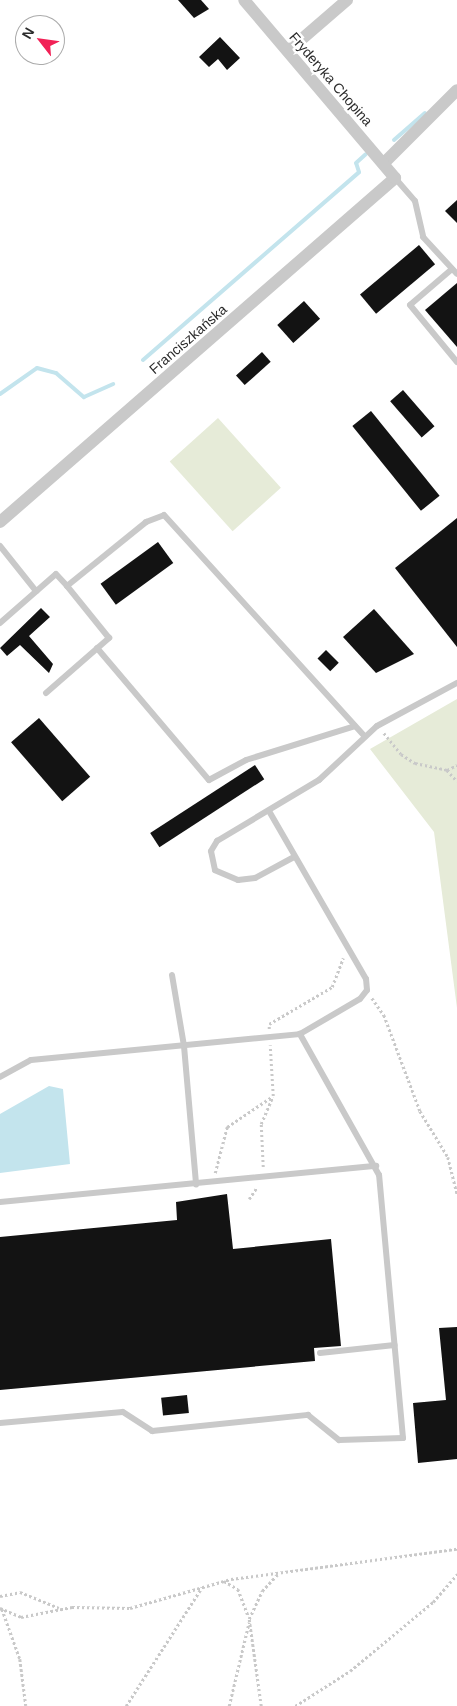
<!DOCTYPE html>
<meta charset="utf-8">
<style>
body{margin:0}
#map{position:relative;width:457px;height:1706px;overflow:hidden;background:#fff;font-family:Helvetica,sans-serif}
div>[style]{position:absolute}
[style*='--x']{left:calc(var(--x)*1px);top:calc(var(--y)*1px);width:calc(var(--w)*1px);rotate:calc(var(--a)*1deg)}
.green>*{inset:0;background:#e6ebd8;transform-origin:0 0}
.water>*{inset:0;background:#c3e4ed}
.stream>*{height:4px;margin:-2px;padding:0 2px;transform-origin:2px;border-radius:2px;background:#c3e4ed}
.building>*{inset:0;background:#131313;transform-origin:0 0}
.path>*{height:2.5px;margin-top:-1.25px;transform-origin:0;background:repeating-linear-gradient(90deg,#c9c9c9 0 2.5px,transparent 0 5px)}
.service>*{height:6px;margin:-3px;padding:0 3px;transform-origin:3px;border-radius:3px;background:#c9c9c9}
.minor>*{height:12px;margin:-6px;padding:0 6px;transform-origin:6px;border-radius:6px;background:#c9c9c9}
span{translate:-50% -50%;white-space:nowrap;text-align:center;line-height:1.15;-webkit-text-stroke:5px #fff;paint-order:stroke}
.street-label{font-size:14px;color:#2c2c2c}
.north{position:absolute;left:15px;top:15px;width:50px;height:50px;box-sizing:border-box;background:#fff;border:1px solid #ababab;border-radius:50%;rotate:300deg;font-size:14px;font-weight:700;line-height:20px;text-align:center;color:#2c2c2c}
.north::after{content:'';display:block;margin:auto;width:18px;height:22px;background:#f12156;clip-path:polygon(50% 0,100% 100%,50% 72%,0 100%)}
</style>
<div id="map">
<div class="green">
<i style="left:218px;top:418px;width:94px;height:65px;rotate:48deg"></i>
<i style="clip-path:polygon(457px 699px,457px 1008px,434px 832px,370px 749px)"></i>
</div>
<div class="water">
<i style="clip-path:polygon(49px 1086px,63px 1089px,70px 1164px,0 1173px,0 1114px)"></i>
</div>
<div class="stream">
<i style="--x:394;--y:140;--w:41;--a:-41.1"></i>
<i style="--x:143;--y:360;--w:286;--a:-41"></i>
<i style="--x:359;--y:172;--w:9;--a:-108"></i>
<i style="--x:356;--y:163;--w:13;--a:-42"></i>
<i style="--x:0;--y:394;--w:45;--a:-35.1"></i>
<i style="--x:37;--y:368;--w:20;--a:15"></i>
<i style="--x:56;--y:373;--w:37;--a:41"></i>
<i style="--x:84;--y:397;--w:32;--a:-24"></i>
</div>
<div class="building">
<i style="clip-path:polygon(178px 0,201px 0,209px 9px,194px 18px)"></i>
<i style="clip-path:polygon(220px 37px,240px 58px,227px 70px,218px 59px,209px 67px,199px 57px)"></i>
<i style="clip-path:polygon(457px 200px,457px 223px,445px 211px)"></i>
<i style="left:419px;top:245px;width:25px;height:77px;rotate:50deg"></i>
<i style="clip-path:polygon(457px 283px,457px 347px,425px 310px)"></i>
<i style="left:304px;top:301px;width:24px;height:36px;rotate:48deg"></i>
<i style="left:262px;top:352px;width:13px;height:35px;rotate:48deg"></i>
<i style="left:403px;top:390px;width:48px;height:17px;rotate:49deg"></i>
<i style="left:371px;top:411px;width:109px;height:24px;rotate:51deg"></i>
<i style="clip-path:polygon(457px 518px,457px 647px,395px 568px)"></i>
<i style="left:158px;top:542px;width:26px;height:71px;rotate:54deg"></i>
<i style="clip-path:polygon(41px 608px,50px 617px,29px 636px,53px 664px,49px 673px,20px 645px,7px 656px,0 648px)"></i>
<i style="clip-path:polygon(374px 609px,414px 654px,376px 673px,343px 637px)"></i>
<i style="left:326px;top:650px;width:18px;height:12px;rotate:45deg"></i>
<i style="left:39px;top:718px;width:78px;height:37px;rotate:49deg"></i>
<i style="left:255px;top:765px;width:17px;height:125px;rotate:57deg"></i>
<i style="clip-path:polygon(227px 1194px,233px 1249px,331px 1239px,341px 1346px,314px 1348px,315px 1361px,0 1390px,0 1237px,177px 1220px,176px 1202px)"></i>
<i style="clip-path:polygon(457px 1327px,457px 1459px,418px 1463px,413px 1403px,446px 1400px,439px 1328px)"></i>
<i style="left:187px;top:1395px;width:18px;height:26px;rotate:84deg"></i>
</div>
<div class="path">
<i style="--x:384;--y:733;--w:27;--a:51"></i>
<i style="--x:401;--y:754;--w:17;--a:33"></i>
<i style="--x:415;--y:763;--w:33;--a:12"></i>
<i style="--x:447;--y:770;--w:15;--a:48"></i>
<i style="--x:447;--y:770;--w:11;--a:-27"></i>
<i style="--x:372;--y:998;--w:21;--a:55"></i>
<i style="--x:384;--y:1015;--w:103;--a:69.4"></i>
<i style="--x:420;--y:1111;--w:54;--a:58.7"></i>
<i style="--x:448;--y:1157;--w:38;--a:76"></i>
<i style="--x:269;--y:1029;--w:5;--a:-90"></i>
<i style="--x:269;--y:1024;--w:73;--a:-30.4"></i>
<i style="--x:332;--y:987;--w:31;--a:-69"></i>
<i style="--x:263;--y:1167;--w:43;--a:-92.7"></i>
<i style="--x:261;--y:1124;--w:28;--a:-67"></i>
<i style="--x:215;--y:1173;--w:48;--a:-75.4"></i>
<i style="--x:227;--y:1127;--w:55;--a:-34"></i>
<i style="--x:273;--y:1096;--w:51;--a:-93.4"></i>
<i style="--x:249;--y:1199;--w:14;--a:-56"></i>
<i style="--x:224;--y:1581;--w:16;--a:30"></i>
<i style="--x:238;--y:1589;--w:30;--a:69"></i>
<i style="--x:0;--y:1596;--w:20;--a:-11"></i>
<i style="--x:20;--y:1592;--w:42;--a:22.3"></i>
<i style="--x:0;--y:1608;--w:23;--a:23"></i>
<i style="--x:21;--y:1617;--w:52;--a:-11.1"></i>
<i style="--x:72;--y:1607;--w:58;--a:1"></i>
<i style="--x:130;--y:1608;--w:105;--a:-16"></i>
<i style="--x:231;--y:1579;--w:228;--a:-7.6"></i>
<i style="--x:2;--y:1609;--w:53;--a:70.2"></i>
<i style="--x:20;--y:1659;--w:47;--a:82.7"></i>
<i style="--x:126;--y:1706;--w:141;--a:-57.4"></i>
<i style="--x:229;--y:1706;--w:86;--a:-76.6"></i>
<i style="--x:261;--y:1706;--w:88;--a:-97.9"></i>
<i style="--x:249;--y:1619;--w:31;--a:-65"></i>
<i style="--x:262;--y:1591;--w:25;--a:-47"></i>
<i style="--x:295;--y:1706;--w:65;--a:-32.5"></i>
<i style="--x:350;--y:1671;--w:108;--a:-39.7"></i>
<i style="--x:433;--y:1602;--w:37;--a:-49"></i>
</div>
<div class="service">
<i style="--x:395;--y:178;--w:30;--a:49"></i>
<i style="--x:415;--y:201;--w:37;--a:77"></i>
<i style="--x:423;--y:237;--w:50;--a:47.4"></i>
<i style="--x:452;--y:269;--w:55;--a:139.4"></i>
<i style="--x:410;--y:305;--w:74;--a:50.5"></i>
<i style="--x:0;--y:546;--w:58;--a:51.3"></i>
<i style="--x:0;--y:623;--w:74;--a:-41.2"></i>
<i style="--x:56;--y:574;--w:16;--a:47"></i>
<i style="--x:67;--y:586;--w:102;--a:-39"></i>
<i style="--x:146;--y:522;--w:19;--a:-21"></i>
<i style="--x:164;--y:515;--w:299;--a:47.8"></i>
<i style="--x:97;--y:648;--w:173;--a:49.7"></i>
<i style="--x:209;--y:780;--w:42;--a:-28.4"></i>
<i style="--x:246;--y:760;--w:114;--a:-17.3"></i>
<i style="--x:46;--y:693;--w:84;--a:-41.1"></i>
<i style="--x:109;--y:638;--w:67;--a:-128.9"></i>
<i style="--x:294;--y:857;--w:44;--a:151.7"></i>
<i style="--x:255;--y:878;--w:17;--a:173"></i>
<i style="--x:238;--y:880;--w:25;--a:-157"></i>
<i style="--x:215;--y:870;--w:19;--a:-102"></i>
<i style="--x:211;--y:851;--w:12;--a:-59"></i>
<i style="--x:217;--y:841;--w:119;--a:-30.9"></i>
<i style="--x:319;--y:780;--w:79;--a:-43"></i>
<i style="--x:377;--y:726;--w:91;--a:-28.3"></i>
<i style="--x:172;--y:975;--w:72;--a:80.4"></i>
<i style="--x:184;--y:1046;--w:139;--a:85"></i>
<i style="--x:0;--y:1077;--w:35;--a:-29"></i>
<i style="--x:31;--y:1060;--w:270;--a:-5.5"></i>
<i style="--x:300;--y:1034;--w:69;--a:-30.3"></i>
<i style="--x:360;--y:999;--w:11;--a:-52"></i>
<i style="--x:367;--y:990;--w:11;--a:-95"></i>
<i style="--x:366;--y:979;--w:194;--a:-120"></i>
<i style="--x:0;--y:1202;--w:378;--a:-5.5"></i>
<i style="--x:320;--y:1353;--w:75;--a:-6.1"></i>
<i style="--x:0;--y:1423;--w:123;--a:-5.1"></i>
<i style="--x:123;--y:1412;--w:35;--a:33"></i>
<i style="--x:152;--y:1431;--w:157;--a:-5.9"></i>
<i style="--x:308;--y:1415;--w:40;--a:39"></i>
<i style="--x:339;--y:1440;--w:64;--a:-1.8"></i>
<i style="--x:403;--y:1438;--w:264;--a:-95.2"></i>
<i style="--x:379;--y:1175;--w:162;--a:-119.3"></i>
</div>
<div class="minor">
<i style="--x:288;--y:51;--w:78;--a:-40.8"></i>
<i style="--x:384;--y:163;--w:103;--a:-45"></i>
<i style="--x:0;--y:522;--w:524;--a:-41.05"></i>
<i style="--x:395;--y:178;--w:233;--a:-130.3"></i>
</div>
<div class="street-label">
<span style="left:331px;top:79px;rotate:49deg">Fryderyka Chopina</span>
<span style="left:188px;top:339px;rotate:-41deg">Franciszkańska</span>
</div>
<div class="north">N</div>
</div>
